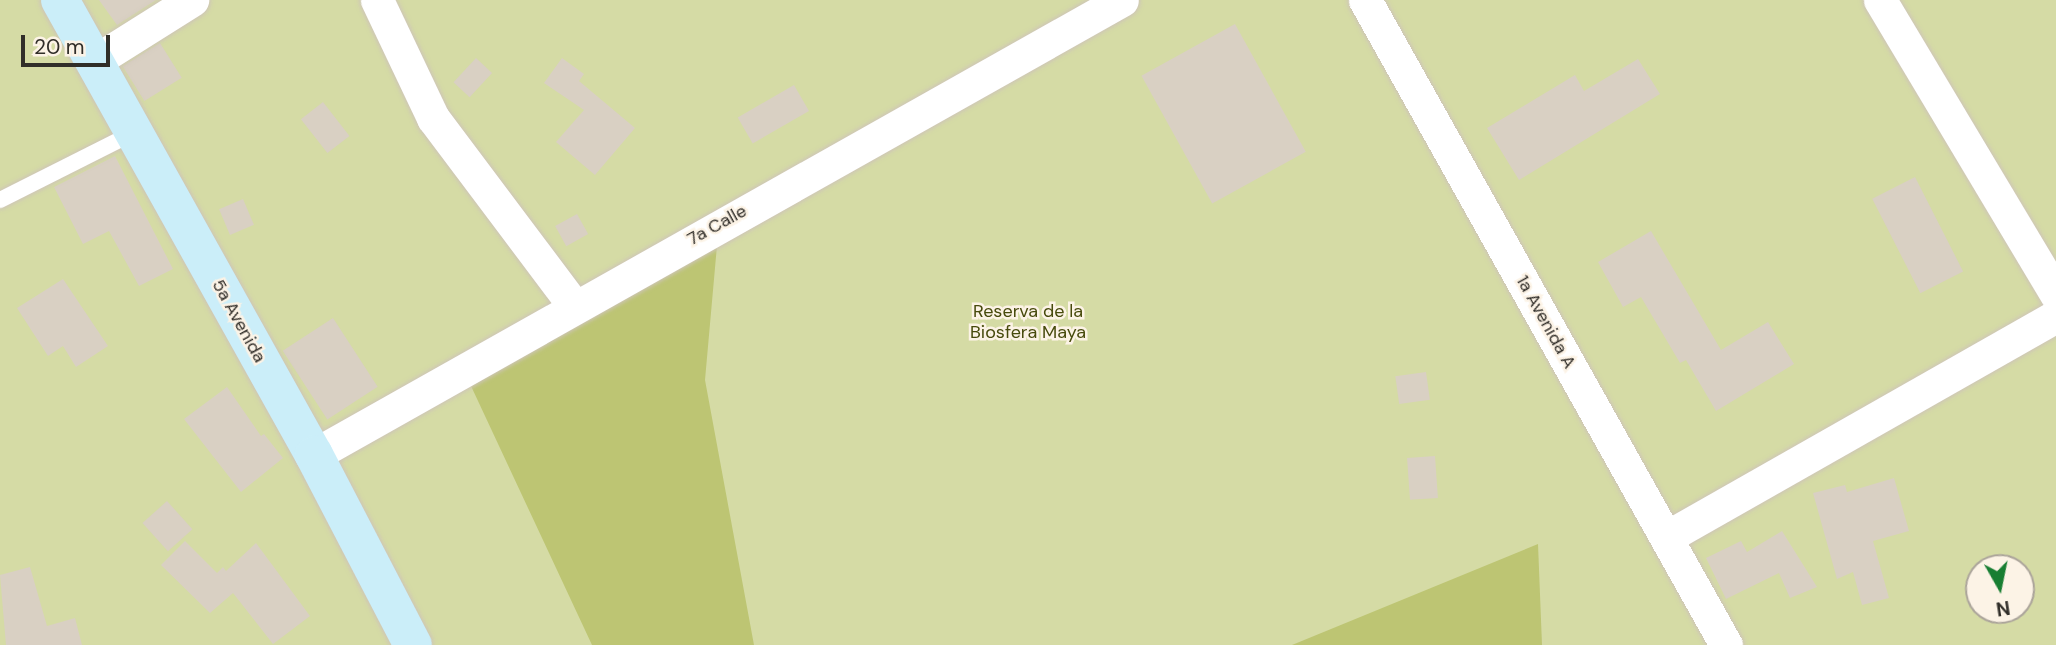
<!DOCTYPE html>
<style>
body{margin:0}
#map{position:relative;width:2056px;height:645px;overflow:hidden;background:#fcf3e6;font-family:"DM Sans",sans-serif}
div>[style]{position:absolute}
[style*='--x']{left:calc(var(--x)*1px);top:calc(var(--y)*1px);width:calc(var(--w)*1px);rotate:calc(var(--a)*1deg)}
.green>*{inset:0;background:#d5dba5}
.forest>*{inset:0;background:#bdc573}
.building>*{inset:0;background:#d9d0c3;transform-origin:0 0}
.roads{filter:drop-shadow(0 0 2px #cec5b8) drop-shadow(0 0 2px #cec5b8)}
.lane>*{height:16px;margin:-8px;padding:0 8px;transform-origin:8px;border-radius:8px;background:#fff}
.street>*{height:33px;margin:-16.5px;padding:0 16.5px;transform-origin:16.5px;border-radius:16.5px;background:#fff}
.secondary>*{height:38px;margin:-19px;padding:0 19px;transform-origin:19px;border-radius:19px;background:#cbeef9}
span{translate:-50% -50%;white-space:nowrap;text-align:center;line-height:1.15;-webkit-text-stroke:5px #fcf3e6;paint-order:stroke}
.street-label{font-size:18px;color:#312e29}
.park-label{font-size:18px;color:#474a0c}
.north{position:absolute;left:1965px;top:554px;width:70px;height:70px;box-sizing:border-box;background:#fcf3e6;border:2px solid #aba49a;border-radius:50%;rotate:171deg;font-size:19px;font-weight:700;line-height:28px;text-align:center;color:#312e29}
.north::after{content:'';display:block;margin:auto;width:24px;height:32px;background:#187e32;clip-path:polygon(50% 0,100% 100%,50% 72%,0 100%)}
.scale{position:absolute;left:21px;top:35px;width:89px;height:32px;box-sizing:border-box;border:4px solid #312e29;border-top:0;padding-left:9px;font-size:21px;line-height:24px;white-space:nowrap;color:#312e29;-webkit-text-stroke:5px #fcf3e6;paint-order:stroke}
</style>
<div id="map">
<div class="green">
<i style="clip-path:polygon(evenodd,0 0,2056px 0,2056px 645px,0 645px,0 0,1979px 568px,2021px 568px,2021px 610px,1979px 610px,1979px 568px)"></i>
</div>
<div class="forest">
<i style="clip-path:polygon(719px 223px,705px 380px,754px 645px,592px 645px,464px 371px)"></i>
<i style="clip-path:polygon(1538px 544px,1542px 645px,1292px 645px)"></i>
</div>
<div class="building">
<i style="clip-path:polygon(99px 0,156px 0,117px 25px)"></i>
<i style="left:1235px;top:24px;width:146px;height:107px;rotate:61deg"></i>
<i style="left:160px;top:43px;width:41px;height:44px;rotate:58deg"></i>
<i style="left:476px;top:58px;width:22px;height:33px;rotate:43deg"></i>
<i style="clip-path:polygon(562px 58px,584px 74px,579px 81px,635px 128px,595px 175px,556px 142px,584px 110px,544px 83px)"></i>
<i style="clip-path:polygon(1638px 59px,1660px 94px,1519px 180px,1487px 128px,1575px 75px,1584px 91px)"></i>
<i style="left:794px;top:85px;width:30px;height:65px;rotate:60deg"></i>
<i style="left:323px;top:102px;width:43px;height:28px;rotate:52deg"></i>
<i style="clip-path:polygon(115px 156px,173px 269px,139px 286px,109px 231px,83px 244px,54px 187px)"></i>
<i style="left:1915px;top:177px;width:106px;height:48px;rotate:63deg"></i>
<i style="left:243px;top:199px;width:28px;height:26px;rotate:67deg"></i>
<i style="left:577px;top:214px;width:23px;height:25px;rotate:61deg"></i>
<i style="clip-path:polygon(1651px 231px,1721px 350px,1768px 322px,1794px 364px,1716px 411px,1686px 360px,1680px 363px,1641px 297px,1623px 307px,1598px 262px)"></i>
<i style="clip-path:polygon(63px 279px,108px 346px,76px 367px,63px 346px,48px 356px,17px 308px)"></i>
<i style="left:333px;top:318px;width:82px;height:60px;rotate:57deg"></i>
<i style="left:1426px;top:372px;width:28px;height:31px;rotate:82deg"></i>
<i style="clip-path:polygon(227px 387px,261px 436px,264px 434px,283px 458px,241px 492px,184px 419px)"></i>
<i style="left:1435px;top:456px;width:42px;height:28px;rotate:86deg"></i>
<i style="clip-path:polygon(1894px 478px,1909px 531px,1873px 541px,1889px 598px,1862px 605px,1853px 572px,1837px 579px,1813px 493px,1845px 485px,1847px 492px)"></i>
<i style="left:167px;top:501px;width:38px;height:33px;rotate:48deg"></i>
<i style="clip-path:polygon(1782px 531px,1817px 587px,1790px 598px,1779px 573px,1726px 599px,1706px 558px,1741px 541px,1747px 552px)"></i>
<i style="clip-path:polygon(185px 541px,217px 573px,223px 567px,226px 571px,256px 543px,310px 616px,273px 644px,233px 593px,210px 613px,161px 565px)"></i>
<i style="clip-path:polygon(30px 567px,47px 626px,75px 618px,82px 645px,6px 645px,0 575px)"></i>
</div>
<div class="roads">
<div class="lane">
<i style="--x:0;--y:200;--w:149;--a:-26.7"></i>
</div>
<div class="street">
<i style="--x:377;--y:0;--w:131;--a:64.6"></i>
<i style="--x:433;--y:118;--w:235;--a:53.1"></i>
<i style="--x:1365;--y:0;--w:739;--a:60.76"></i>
<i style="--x:1880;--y:0;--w:343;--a:59.1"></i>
<i style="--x:95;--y:61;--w:115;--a:-32.2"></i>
<i style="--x:314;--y:455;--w:927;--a:-29.38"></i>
<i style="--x:1667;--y:537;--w:447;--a:-29.6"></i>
</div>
<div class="secondary">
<i style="--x:60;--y:0;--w:521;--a:60.83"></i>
<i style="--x:314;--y:455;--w:214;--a:62.5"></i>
</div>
</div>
<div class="street-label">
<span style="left:717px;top:225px;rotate:-29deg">7a Calle</span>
<span style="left:239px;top:321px;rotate:61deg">5a Avenida</span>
<span style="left:1546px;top:322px;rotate:61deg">1a Avenida A</span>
</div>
<div class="park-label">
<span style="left:1028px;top:322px">Reserva de la<br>Biosfera Maya</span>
</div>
<div class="north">N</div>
<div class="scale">20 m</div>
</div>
